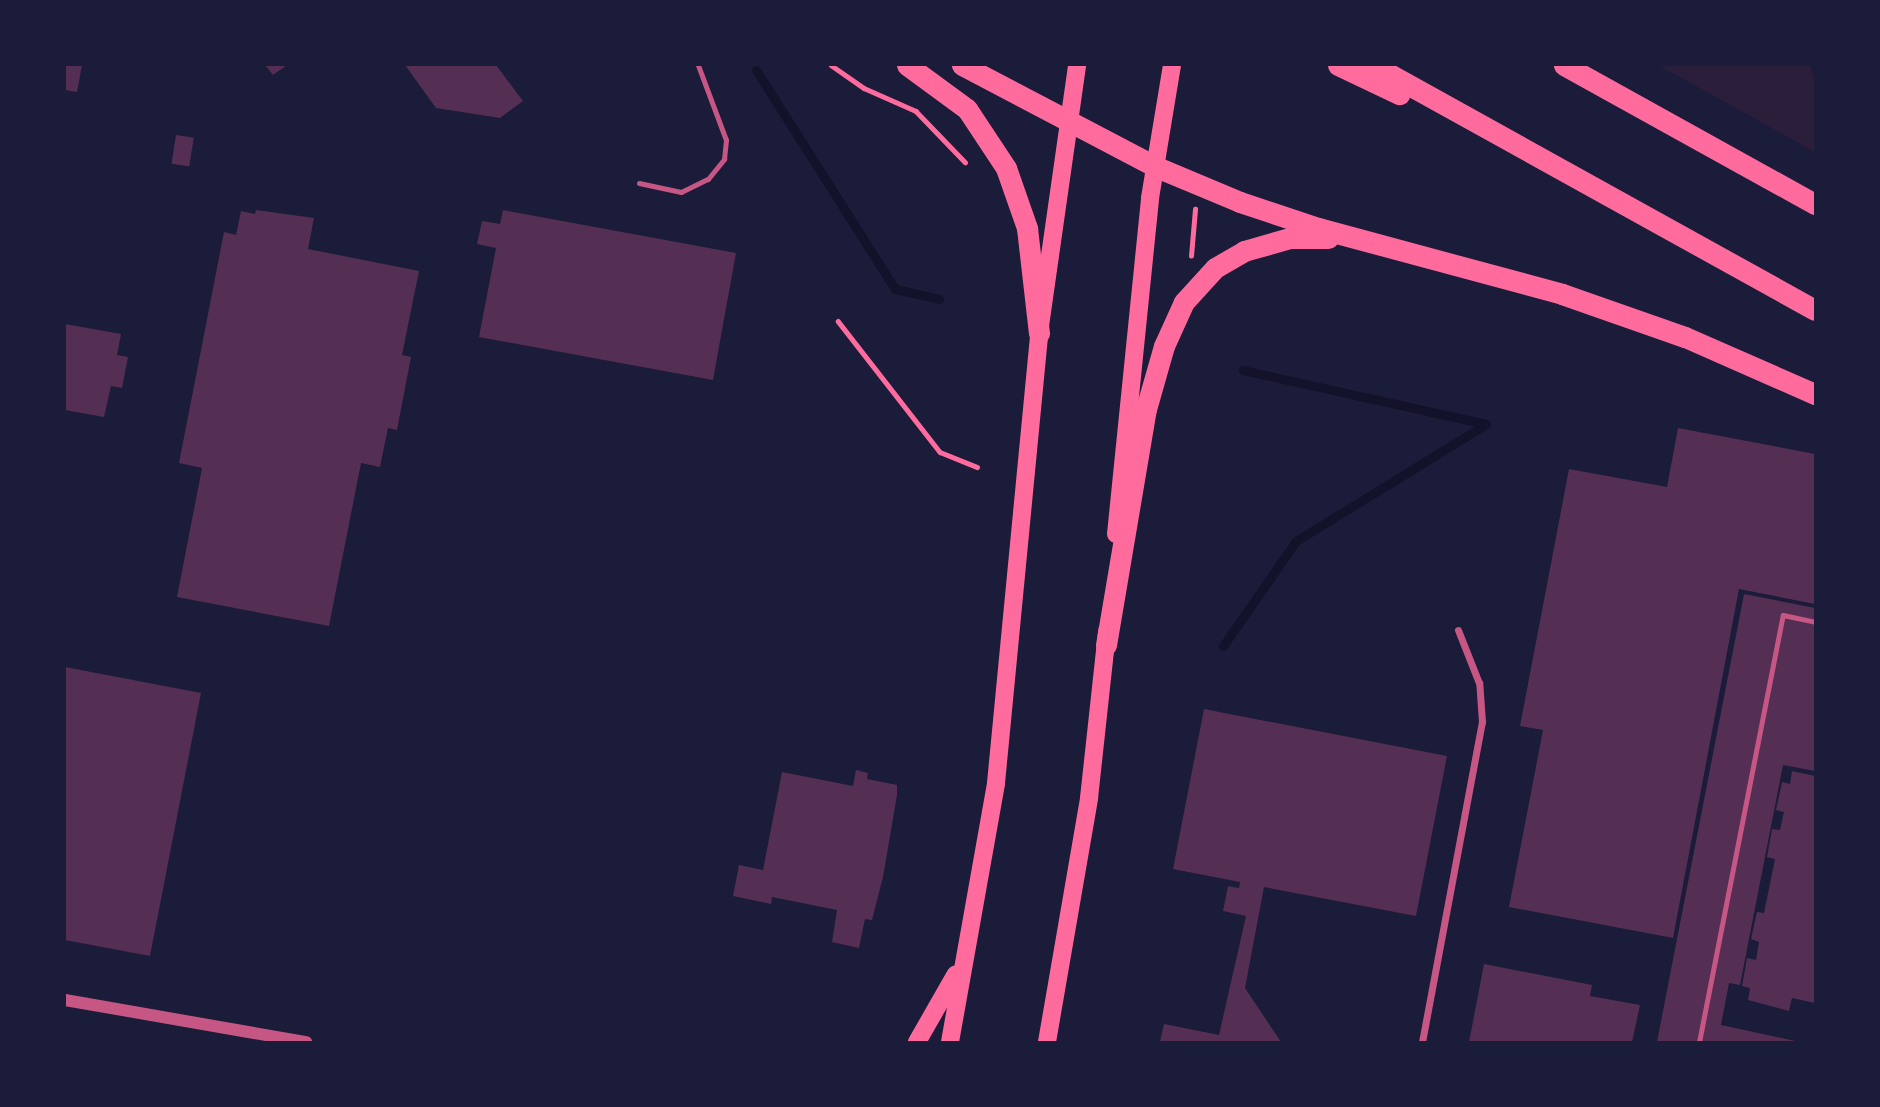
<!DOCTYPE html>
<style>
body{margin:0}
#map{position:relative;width:1880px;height:1107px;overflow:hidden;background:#1b1b3a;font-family:Ubuntu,sans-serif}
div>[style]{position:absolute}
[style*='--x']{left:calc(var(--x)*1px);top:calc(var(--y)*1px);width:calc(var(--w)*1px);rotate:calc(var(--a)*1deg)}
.green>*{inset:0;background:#2a1e3b}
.stream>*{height:9px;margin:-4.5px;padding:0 4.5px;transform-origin:4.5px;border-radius:4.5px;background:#12122b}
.building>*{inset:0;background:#542f53;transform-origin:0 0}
.path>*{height:4.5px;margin:-2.25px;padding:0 2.25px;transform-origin:2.25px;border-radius:2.25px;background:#ff6b9d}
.service>*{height:5px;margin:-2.5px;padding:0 2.5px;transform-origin:2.5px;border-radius:2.5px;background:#c65784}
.minor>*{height:7px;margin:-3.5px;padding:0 3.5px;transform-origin:3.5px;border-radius:3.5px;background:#c65784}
.tertiary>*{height:12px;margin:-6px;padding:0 6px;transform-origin:6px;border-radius:6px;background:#c65784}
.primary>*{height:18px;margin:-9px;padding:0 9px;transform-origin:9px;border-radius:9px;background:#ff6b9d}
.motorway>*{height:21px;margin:-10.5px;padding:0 10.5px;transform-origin:10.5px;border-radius:10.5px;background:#ff6b9d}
span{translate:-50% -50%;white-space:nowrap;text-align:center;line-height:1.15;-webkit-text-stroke:5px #1b1b3a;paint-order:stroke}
.frame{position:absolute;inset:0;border:66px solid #1b1b3a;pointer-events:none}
</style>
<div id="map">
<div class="green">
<i style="clip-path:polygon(1658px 65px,1810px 65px,1815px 79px,1815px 152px)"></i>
</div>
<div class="stream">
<i style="--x:756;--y:70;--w:259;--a:57.6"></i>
<i style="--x:895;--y:289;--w:45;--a:12.8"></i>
<i style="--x:1223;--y:646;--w:128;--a:-55.2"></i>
<i style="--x:1296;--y:541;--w:223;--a:-31.6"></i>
<i style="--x:1486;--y:424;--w:249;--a:-167.5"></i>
</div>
<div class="building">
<i style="clip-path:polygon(65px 65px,82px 65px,77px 92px,65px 90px)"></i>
<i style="clip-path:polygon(265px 65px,287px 65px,273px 75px)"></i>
<i style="clip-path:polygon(405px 65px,496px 65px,523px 101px,500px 118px,436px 108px)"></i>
<i style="left:176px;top:135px;width:18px;height:29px;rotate:9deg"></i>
<i style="clip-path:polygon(256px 210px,314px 218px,308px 249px,419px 271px,402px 355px,411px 357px,397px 430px,388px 428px,380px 467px,361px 463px,329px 626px,177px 597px,202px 468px,179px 463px,224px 232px,236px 235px,241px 211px,255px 214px)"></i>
<i style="clip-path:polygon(503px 210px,736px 253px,713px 380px,479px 337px,496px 248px,477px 244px,482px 221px,500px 224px)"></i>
<i style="clip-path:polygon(65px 324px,121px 334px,117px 355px,128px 357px,122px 388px,111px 386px,104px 417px,65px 410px)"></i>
<i style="clip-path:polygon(1678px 428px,1815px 454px,1815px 604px,1739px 589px,1673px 938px,1509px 907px,1543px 730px,1520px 726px,1569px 469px,1667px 487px)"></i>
<i style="clip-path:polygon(1744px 594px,1815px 608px,1815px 771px,1783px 765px,1740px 985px,1729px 983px,1721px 1025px,1800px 1042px,1657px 1042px)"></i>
<i style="clip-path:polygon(65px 667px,201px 693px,150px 956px,65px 940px)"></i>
<i style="clip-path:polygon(1204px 709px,1447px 756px,1416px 916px,1264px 887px,1245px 988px,1281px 1042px,1160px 1042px,1164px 1024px,1219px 1035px,1246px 916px,1223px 911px,1228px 886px,1239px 888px,1240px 882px,1173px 869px)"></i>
<i style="clip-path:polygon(856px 770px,868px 773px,867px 779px,897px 785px,897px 795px,883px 877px,872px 920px,865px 919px,859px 948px,832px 942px,837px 910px,772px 897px,771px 904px,733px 896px,739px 865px,763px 870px,782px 772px,853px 786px)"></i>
<i style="clip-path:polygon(1792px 771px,1815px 776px,1815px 1003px,1792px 998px,1789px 1011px,1748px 1000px,1750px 988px,1742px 986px,1747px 958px,1756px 960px,1759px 942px,1751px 939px,1757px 912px,1764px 913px,1775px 859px,1767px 857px,1772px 829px,1780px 830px,1784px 812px,1776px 810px,1782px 782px,1790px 784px)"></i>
<i style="clip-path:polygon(1484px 964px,1592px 985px,1590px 996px,1640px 1005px,1632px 1042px,1469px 1042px)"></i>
</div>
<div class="path">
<i style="--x:831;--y:65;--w:40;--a:34.9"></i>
<i style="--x:864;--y:88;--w:57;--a:23.9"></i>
<i style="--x:916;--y:111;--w:71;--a:46.1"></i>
<i style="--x:1191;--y:256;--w:47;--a:-85.1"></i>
<i style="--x:838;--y:321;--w:166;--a:52.1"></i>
<i style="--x:940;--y:452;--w:40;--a:22"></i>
</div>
<div class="service">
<i style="--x:639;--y:183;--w:43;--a:12.1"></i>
<i style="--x:681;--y:192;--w:30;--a:-26"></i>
<i style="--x:708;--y:179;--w:26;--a:-51"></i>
<i style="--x:724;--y:159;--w:19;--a:-84"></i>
<i style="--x:726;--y:140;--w:80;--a:-110.5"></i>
<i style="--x:1699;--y:1042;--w:435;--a:-78.9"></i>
<i style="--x:1783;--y:615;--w:33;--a:12"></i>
</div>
<div class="minor">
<i style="--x:1422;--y:1042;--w:326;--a:-79.4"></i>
<i style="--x:1482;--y:722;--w:39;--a:-94"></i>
<i style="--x:1479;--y:683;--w:57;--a:-111.6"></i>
</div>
<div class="tertiary">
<i style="--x:65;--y:1000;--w:245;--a:9.9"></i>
</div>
<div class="primary">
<i style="--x:1116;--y:534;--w:338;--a:-84.2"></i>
<i style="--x:1150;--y:198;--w:135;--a:-80.6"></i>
<i style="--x:917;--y:1042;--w:78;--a:-60.2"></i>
<i style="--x:950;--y:1042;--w:263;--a:-79.9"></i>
<i style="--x:996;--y:783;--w:452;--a:-84.5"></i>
<i style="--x:1039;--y:333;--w:271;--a:-81.9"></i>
<i style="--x:1047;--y:1042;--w:248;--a:-80.2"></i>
<i style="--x:1089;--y:798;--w:168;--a:-83.8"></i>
</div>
<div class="motorway">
<i style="--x:907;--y:65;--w:74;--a:36.3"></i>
<i style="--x:967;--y:109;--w:71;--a:56.5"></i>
<i style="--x:1006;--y:168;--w:64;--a:70.7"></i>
<i style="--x:1027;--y:228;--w:106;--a:83.5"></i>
<i style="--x:962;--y:65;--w:217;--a:27.7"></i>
<i style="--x:1154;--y:166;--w:93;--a:22.7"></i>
<i style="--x:1240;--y:202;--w:82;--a:18.4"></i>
<i style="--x:1318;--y:228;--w:253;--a:15.1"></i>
<i style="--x:1562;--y:294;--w:130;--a:19.3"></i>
<i style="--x:1685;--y:337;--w:142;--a:23.7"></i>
<i style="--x:1338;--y:65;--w:68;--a:25.4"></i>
<i style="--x:1373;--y:65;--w:505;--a:29"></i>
<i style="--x:1564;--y:65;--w:287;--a:29"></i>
<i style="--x:1106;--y:645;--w:239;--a:-80.4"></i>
<i style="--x:1146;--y:409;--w:66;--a:-74.1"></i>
<i style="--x:1164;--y:346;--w:48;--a:-65.6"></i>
<i style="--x:1184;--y:302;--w:46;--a:-47.6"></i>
<i style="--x:1215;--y:268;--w:34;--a:-30"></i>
<i style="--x:1244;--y:251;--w:48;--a:-15.8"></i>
<i style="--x:1290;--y:238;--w:38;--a:0"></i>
</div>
<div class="frame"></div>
</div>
